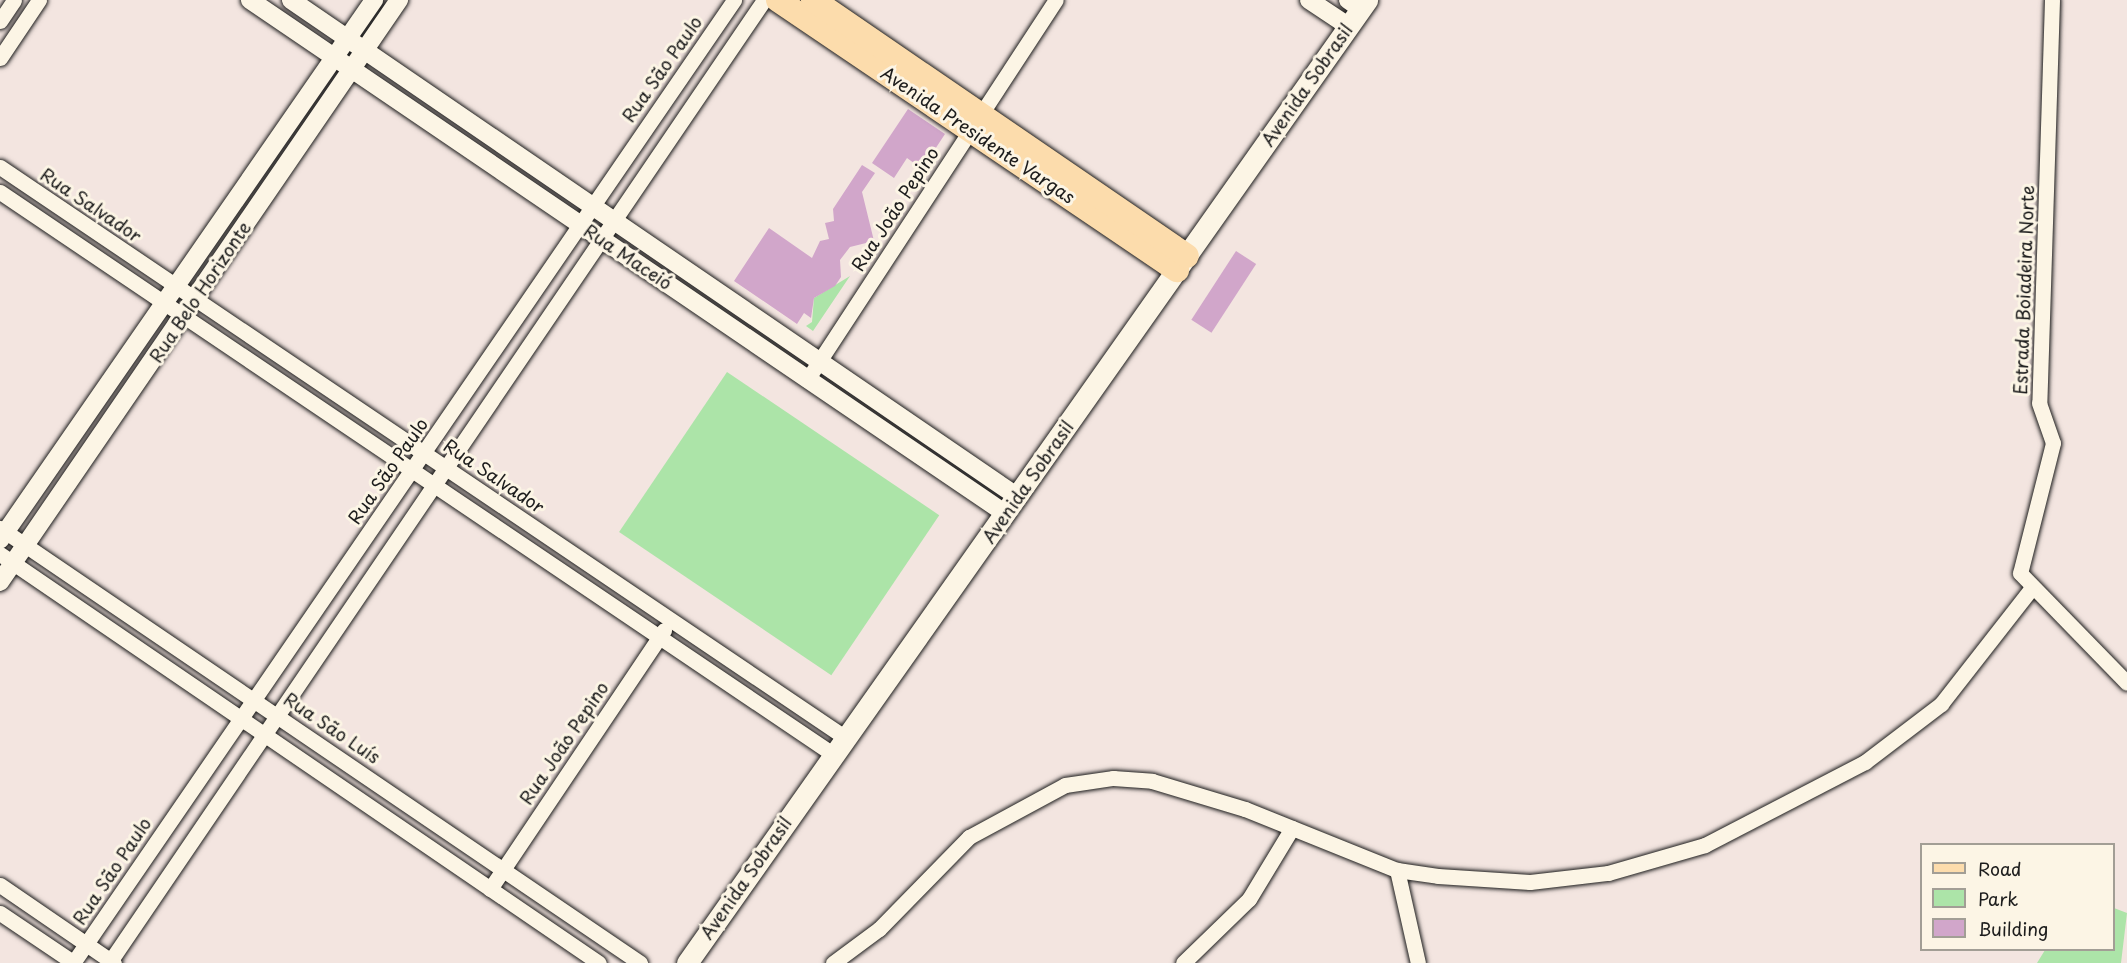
<!DOCTYPE html>
<meta charset="utf-8">
<style>
body{margin:0}
#map{position:relative;width:2127px;height:963px;overflow:hidden;background:#f3e5e0;font-family:"Playpen Sans",sans-serif}
div>[style]{position:absolute}
[style*='--x']{left:calc(var(--x)*1px);top:calc(var(--y)*1px);width:calc(var(--w)*1px);rotate:calc(var(--a)*1deg)}
.green>*{inset:0;background:#ace4a8;transform-origin:0 0}
.building>*{inset:0;background:#d1a6ca;transform-origin:0 0}
.roads{filter:drop-shadow(0 0 2px #1c1c1c) drop-shadow(0 0 2px #1c1c1c)}
.minor>*{height:15px;margin:-7.5px;padding:0 7.5px;transform-origin:7.5px;border-radius:7.5px;background:#fcf5e5}
.tertiary>*{height:18px;margin:-9px;padding:0 9px;transform-origin:9px;border-radius:9px;background:#fcf5e5}
.secondary>*{height:21px;margin:-10.5px;padding:0 10.5px;transform-origin:10.5px;border-radius:10.5px;background:#fcf5e5}
.primary>*{height:24px;margin:-12px;padding:0 12px;transform-origin:12px;border-radius:12px;background:#fcdcac}
span{translate:-50% -50%;white-space:nowrap;text-align:center;line-height:1.15;-webkit-text-stroke:6px #fcf5e5;paint-order:stroke}
.street-label{font-size:18px;color:#1c1c1c}
.legend{position:absolute;left:1920px;top:843px;width:195px;height:108px;box-sizing:border-box;background:#fcf5e5;border:2px solid #a29e95;margin:0;padding:8px 10px;list-style:none;font-size:18px;color:#1c1c1c}
.legend li{display:flex;align-items:center;gap:12px;height:30px}
.legend b{width:30px;border:2px solid #a29e95}
</style>
<div id="map">
<div class="green">
<i style="clip-path:polygon(850px 276px,813px 331px,806px 326px,812px 322px,814px 298px)"></i>
<i style="left:727px;top:372px;width:256px;height:193px;rotate:34deg"></i>
<i style="clip-path:polygon(2114px 908px,2127px 913px,2121px 963px,2037px 963px,2045px 950px,2114px 950px)"></i>
</div>
<div class="building">
<i style="clip-path:polygon(908px 109px,945px 134px,922px 169px,907px 158px,894px 178px,872px 163px)"></i>
<i style="clip-path:polygon(862px 165px,875px 173px,862px 192px,874px 241px,850px 247px,840px 260px,841px 277px,835px 286px,814px 298px,811px 318px,804px 313px,797px 324px,734px 281px,769px 228px,812px 258px,820px 241px,829px 239px,825px 223px,834px 221px,833px 209px)"></i>
<i style="left:1236px;top:251px;width:24px;height:82px;rotate:33deg"></i>
</div>
<div class="roads">
<div class="minor">
<i style="--x:2052;--y:0;--w:403;--a:91.8"></i>
<i style="--x:2039;--y:403;--w:42;--a:70.7"></i>
<i style="--x:2053;--y:443;--w:134;--a:104.2"></i>
<i style="--x:2020;--y:573;--w:153;--a:45.8"></i>
<i style="--x:0;--y:21;--w:25;--a:-56"></i>
<i style="--x:0;--y:58;--w:70;--a:-56.1"></i>
<i style="--x:0;--y:167;--w:1021;--a:34.02"></i>
<i style="--x:0;--y:192;--w:1006;--a:34.02"></i>
<i style="--x:807;--y:380;--w:454;--a:-56.8"></i>
<i style="--x:0;--y:528;--w:774;--a:34.2"></i>
<i style="--x:0;--y:554;--w:725;--a:34.33"></i>
<i style="--x:1397;--y:870;--w:95;--a:77.3"></i>
<i style="--x:0;--y:885;--w:138;--a:34.4"></i>
<i style="--x:490;--y:889;--w:312;--a:-56.1"></i>
<i style="--x:0;--y:913;--w:89;--a:34"></i>
<i style="--x:73;--y:963;--w:1168;--a:-55.53"></i>
<i style="--x:109;--y:963;--w:1165;--a:-55.78"></i>
<i style="--x:833;--y:963;--w:57;--a:-36.5"></i>
<i style="--x:879;--y:929;--w:129;--a:-45.6"></i>
<i style="--x:969;--y:837;--w:109;--a:-28.4"></i>
<i style="--x:1065;--y:785;--w:49;--a:-8.3"></i>
<i style="--x:1113;--y:778;--w:39;--a:4"></i>
<i style="--x:1152;--y:781;--w:97;--a:16.8"></i>
<i style="--x:1245;--y:809;--w:164;--a:21.9"></i>
<i style="--x:1397;--y:870;--w:41;--a:8.3"></i>
<i style="--x:1438;--y:876;--w:92;--a:3.7"></i>
<i style="--x:1530;--y:882;--w:79;--a:-6.6"></i>
<i style="--x:1608;--y:873;--w:101;--a:-16.1"></i>
<i style="--x:1705;--y:845;--w:180;--a:-27.4"></i>
<i style="--x:1865;--y:762;--w:96;--a:-37.3"></i>
<i style="--x:1941;--y:704;--w:146;--a:-52"></i>
<i style="--x:1183;--y:963;--w:92;--a:-44.1"></i>
<i style="--x:1249;--y:899;--w:83;--a:-58.8"></i>
</div>
<div class="tertiary">
<i style="--x:250;--y:0;--w:914;--a:34.21"></i>
<i style="--x:291;--y:0;--w:881;--a:34.36"></i>
<i style="--x:1309;--y:0;--w:47;--a:33.7"></i>
<i style="--x:1348;--y:0;--w:16;--a:35"></i>
<i style="--x:0;--y:540;--w:657;--a:-55.29"></i>
<i style="--x:0;--y:582;--w:706;--a:-55.57"></i>
</div>
<div class="secondary">
<i style="--x:687;--y:963;--w:1179;--a:-54.77"></i>
</div>
<div class="primary">
<i style="--x:778;--y:0;--w:482;--a:34.1"></i>
<i style="--x:813;--y:0;--w:453;--a:34.4"></i>
</div>
</div>
<div class="street-label">
<span style="left:662px;top:69px;rotate:-55deg">Rua São Paulo</span>
<span style="left:1307px;top:85px;rotate:-55deg">Avenida Sobrasil</span>
<span style="left:978px;top:135px;rotate:34deg">Avenida Presidente Vargas</span>
<span style="left:91px;top:205px;rotate:34deg">Rua Salvador</span>
<span style="left:895px;top:209px;rotate:-57deg">Rua João Pepino</span>
<span style="left:628px;top:257px;rotate:34deg">Rua Maceió</span>
<span style="left:2024px;top:290px;rotate:-88deg">Estrada Boiadeira Norte</span>
<span style="left:200px;top:292px;rotate:-56deg">Rua Belo Horizonte</span>
<span style="left:388px;top:471px;rotate:-55deg">Rua São Paulo</span>
<span style="left:494px;top:476px;rotate:34deg">Rua Salvador</span>
<span style="left:1028px;top:482px;rotate:-55deg">Avenida Sobrasil</span>
<span style="left:332px;top:728px;rotate:34deg">Rua São Luís</span>
<span style="left:564px;top:743px;rotate:-56deg">Rua João Pepino</span>
<span style="left:112px;top:871px;rotate:-56deg">Rua São Paulo</span>
<span style="left:746px;top:878px;rotate:-55deg">Avenida Sobrasil</span>
</div>
<ul class="legend">
<li><b style="height:8px;background:#fcdcac"></b>Road</li>
<li><b style="height:16px;background:#ace4a8"></b>Park</li>
<li><b style="height:16px;background:#d1a6ca"></b>Building</li>
</ul>
</div>
